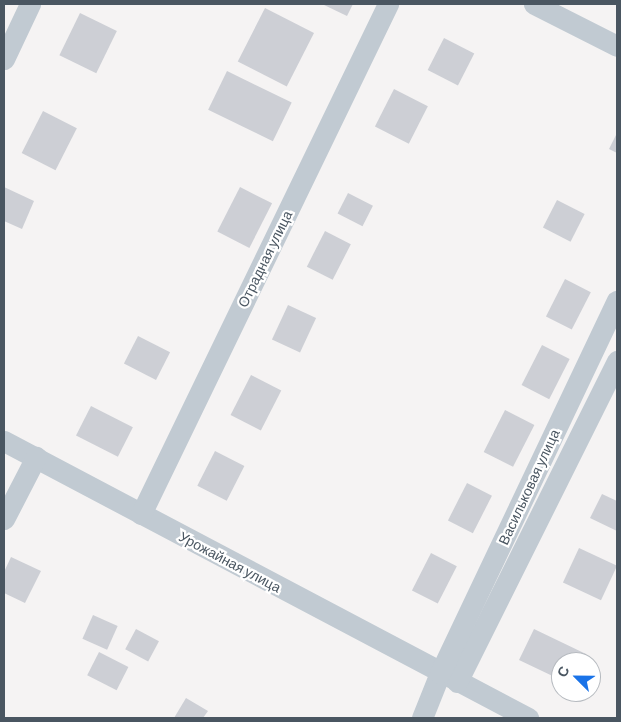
<!DOCTYPE html>
<meta charset="utf-8">
<style>
body{margin:0}
#map{position:relative;width:621px;height:722px;overflow:hidden;background:#f5f3f3;font-family:Barlow,sans-serif}
div>[style]{position:absolute}
[style*='--x']{left:calc(var(--x)*1px);top:calc(var(--y)*1px);width:calc(var(--w)*1px);rotate:calc(var(--a)*1deg)}
.building>*{inset:0;background:#cdcfd5;transform-origin:0 0}
.street>*{height:21px;margin:-10.5px;padding:0 10.5px;transform-origin:10.5px;border-radius:10.5px;background:#c1cad2}
span{translate:-50% -50%;white-space:nowrap;text-align:center;line-height:1.15;-webkit-text-stroke:4.5px #fff;paint-order:stroke}
.street-label{font-size:14px;color:#4a5661}
.frame{position:absolute;inset:0;border:5px solid #4a5661;pointer-events:none}
.north{position:absolute;left:551px;top:652px;width:50px;height:50px;box-sizing:border-box;background:#fff;border:1px solid #b7bbc0;border-radius:50%;rotate:293deg;font-size:14px;font-weight:700;line-height:20px;text-align:center;color:#4a5661}
.north::after{content:'';display:block;margin:auto;width:18px;height:22px;background:#1a73e8;clip-path:polygon(50% 0,100% 100%,50% 72%,0 100%)}
</style>
<div id="map">
<div class="building">
<i style="clip-path:polygon(322px 4px,353px 4px,347px 16px)"></i>
<i style="left:265px;top:8px;width:55px;height:60px;rotate:27deg"></i>
<i style="left:80px;top:13px;width:41px;height:47px;rotate:26deg"></i>
<i style="left:444px;top:38px;width:34px;height:36px;rotate:27deg"></i>
<i style="left:227px;top:71px;width:72px;height:43px;rotate:26deg"></i>
<i style="left:394px;top:89px;width:38px;height:42px;rotate:27deg"></i>
<i style="left:43px;top:111px;width:38px;height:47px;rotate:27deg"></i>
<i style="clip-path:polygon(617px 133px,617px 153px,609px 149px)"></i>
<i style="clip-path:polygon(4px 187px,34px 201px,22px 229px,4px 221px)"></i>
<i style="left:240px;top:187px;width:36px;height:50px;rotate:27deg"></i>
<i style="left:348px;top:193px;width:28px;height:23px;rotate:27deg"></i>
<i style="left:557px;top:200px;width:31px;height:31px;rotate:27deg"></i>
<i style="left:325px;top:231px;width:29px;height:40px;rotate:27deg"></i>
<i style="left:565px;top:279px;width:29px;height:42px;rotate:27deg"></i>
<i style="left:288px;top:305px;width:31px;height:38px;rotate:25deg"></i>
<i style="left:138px;top:336px;width:36px;height:31px;rotate:27deg"></i>
<i style="left:542px;top:345px;width:31px;height:45px;rotate:27deg"></i>
<i style="left:251px;top:375px;width:34px;height:45px;rotate:27deg"></i>
<i style="left:91px;top:406px;width:47px;height:33px;rotate:27deg"></i>
<i style="left:505px;top:410px;width:33px;height:47px;rotate:27deg"></i>
<i style="left:215px;top:451px;width:33px;height:39px;rotate:27deg"></i>
<i style="left:467px;top:483px;width:28px;height:42px;rotate:27deg"></i>
<i style="clip-path:polygon(602px 494px,617px 501px,617px 531px,590px 518px)"></i>
<i style="left:579px;top:548px;width:42px;height:38px;rotate:25deg"></i>
<i style="left:431px;top:553px;width:29px;height:42px;rotate:27deg"></i>
<i style="clip-path:polygon(11px 557px,41px 571px,25px 603px,4px 593px,4px 572px)"></i>
<i style="left:93px;top:615px;width:27px;height:26px;rotate:24deg"></i>
<i style="left:136px;top:629px;width:26px;height:23px;rotate:28deg"></i>
<i style="clip-path:polygon(534px 629px,586px 654px,582px 662px,561px 662px,561px 680px,519px 660px)"></i>
<i style="left:99px;top:652px;width:33px;height:26px;rotate:27deg"></i>
<i style="clip-path:polygon(186px 698px,208px 711px,203px 718px,174px 718px)"></i>
</div>
<div class="street">
<i style="--x:534;--y:4;--w:93;--a:26.8"></i>
<i style="--x:4;--y:59;--w:61;--a:-64.7"></i>
<i style="--x:4;--y:441;--w:593;--a:27.86"></i>
<i style="--x:141;--y:514;--w:567;--a:-64.16"></i>
<i style="--x:4;--y:519;--w:70;--a:-62.7"></i>
<i style="--x:457;--y:682;--w:359;--a:-63.5"></i>
<i style="--x:422;--y:718;--w:48;--a:-68.2"></i>
<i style="--x:440;--y:673;--w:412;--a:-64.6"></i>
</div>
<div class="street-label">
<span style="left:265px;top:259px;rotate:-64deg">Отрадная улица</span>
<span style="left:529px;top:487px;rotate:-65deg">Васильковая улица</span>
<span style="left:230px;top:562px;rotate:28deg">Урожайная улица</span>
</div>
<div class="frame"></div>
<div class="north">С</div>
</div>
